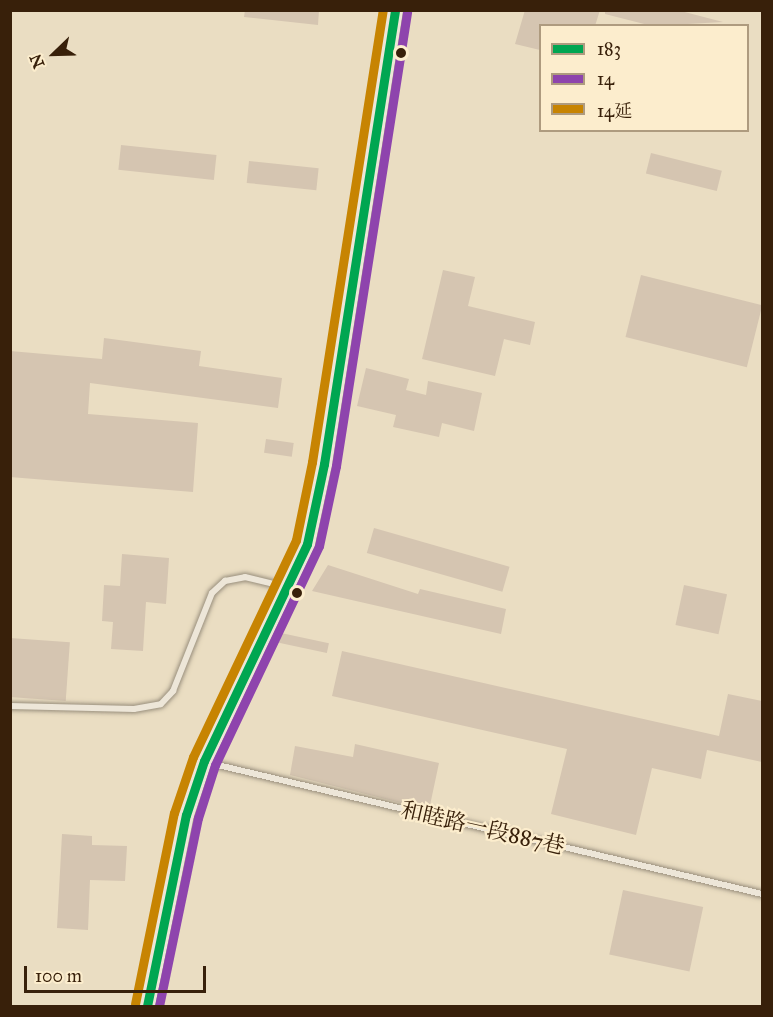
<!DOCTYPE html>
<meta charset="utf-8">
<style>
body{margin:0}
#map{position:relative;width:773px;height:1017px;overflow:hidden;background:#eaddc2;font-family:"IM FELL Great Primer","Noto Serif TC",serif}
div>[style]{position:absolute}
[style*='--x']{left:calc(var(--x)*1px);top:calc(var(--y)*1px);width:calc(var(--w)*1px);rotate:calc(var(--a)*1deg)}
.building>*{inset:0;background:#d5c5b1;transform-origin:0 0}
.roads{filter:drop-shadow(0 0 2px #998f7d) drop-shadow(0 0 2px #998f7d)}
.lane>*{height:6px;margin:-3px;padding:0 3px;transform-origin:3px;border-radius:3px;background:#ede6d8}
.secondary>*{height:16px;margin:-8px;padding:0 8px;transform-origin:8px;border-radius:8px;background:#ede6d8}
.bus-1>*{height:9px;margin:-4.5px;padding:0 4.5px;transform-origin:4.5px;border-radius:4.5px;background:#00a651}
.bus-2>*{height:9px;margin:-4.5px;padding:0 4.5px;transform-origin:4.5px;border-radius:4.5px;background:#8e44ad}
.bus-3>*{height:9px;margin:-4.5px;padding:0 4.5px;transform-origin:4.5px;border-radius:4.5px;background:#c78402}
.dots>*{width:16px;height:16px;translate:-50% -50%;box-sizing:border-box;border:3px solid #fcedcd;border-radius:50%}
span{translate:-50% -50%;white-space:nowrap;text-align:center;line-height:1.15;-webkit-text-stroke:4.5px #fcedcd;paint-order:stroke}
.street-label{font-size:22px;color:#38200a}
.frame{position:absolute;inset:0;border:12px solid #38200a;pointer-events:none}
.legend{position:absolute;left:539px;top:24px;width:210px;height:108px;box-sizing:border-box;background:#fcedcd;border:2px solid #ae9b7f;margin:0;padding:8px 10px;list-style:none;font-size:18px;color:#38200a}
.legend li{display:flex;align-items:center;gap:12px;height:30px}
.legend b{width:30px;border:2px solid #ae9b7f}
.north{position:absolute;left:24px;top:24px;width:60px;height:60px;-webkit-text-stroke:4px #fcedcd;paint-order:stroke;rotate:247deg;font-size:16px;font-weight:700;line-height:24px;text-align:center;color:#38200a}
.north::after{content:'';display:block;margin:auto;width:21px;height:27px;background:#38200a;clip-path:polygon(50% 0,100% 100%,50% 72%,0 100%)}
.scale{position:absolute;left:24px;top:966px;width:182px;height:27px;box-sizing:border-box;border:3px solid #38200a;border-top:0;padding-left:8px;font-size:18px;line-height:21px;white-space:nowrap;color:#38200a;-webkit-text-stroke:4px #fcedcd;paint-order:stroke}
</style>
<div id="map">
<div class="building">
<i style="clip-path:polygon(245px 10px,319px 10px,318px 25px,244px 17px)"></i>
<i style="clip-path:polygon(525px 10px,600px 10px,595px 26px,540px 26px,540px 50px,515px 44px)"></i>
<i style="clip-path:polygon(605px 10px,677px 10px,723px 22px,652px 26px,605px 14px)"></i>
<i style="left:121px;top:145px;width:96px;height:25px;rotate:6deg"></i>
<i style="left:651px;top:153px;width:73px;height:21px;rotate:14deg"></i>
<i style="left:249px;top:161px;width:70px;height:22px;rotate:6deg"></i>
<i style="clip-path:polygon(443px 270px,475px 277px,468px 306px,535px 322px,530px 345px,504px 339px,495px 376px,422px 359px)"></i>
<i style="left:641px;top:275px;width:125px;height:64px;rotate:14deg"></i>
<i style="clip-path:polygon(104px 338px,201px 351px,199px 366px,282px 378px,278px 408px,90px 383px,88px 414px,198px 423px,193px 492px,10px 477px,10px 351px,102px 359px)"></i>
<i style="clip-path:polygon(366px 368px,409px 379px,406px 390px,426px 395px,428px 381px,482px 393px,474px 431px,442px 423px,439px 437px,393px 427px,396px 415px,357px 406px)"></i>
<i style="left:266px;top:439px;width:28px;height:14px;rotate:8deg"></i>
<i style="left:374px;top:528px;width:141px;height:26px;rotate:16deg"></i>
<i style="clip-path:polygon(122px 554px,169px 558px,166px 604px,146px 602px,143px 651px,111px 649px,113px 622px,102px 621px,104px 585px,120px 586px)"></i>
<i style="clip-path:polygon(328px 565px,418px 594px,420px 589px,506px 609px,501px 634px,312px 591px)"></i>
<i style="left:684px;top:585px;width:44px;height:41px;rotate:12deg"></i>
<i style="left:281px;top:633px;width:49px;height:10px;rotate:12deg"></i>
<i style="left:10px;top:638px;width:60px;height:59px;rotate:4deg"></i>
<i style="clip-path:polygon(342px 651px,719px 736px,728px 694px,762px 701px,762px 762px,707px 750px,701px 779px,652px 768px,636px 835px,551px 814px,567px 749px,332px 696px)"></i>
<i style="clip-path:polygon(355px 744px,439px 763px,429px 810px,290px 775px,295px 746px,353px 757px)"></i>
<i style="clip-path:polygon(62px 834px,92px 836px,92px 845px,127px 846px,125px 881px,90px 880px,88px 930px,57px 928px)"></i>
<i style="left:623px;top:890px;width:82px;height:66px;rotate:12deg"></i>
</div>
<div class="roads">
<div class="lane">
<i style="--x:10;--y:706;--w:124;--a:1.4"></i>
<i style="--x:134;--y:709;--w:27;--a:-10"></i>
<i style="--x:161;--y:704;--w:18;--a:-47"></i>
<i style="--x:173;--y:691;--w:105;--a:-68.3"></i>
<i style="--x:212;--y:593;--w:18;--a:-43"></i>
<i style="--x:225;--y:581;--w:20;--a:-11"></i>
<i style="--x:245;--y:577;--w:42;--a:13.7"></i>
<i style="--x:205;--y:762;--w:572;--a:13.33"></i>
</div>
<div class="secondary">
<i style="--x:147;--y:1006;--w:195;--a:-78.5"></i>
<i style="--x:186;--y:815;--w:57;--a:-71.6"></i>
<i style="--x:204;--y:761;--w:240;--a:-64.6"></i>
<i style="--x:307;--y:544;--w:82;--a:-78"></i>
<i style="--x:324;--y:464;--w:460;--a:-81.1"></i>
</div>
</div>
<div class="bus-1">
<i style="--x:147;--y:1006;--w:195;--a:-78.5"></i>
<i style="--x:186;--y:815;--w:57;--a:-71.6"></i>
<i style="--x:204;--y:761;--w:240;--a:-64.6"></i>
<i style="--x:307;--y:544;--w:82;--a:-78"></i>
<i style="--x:324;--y:464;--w:460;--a:-81.1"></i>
</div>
<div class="bus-2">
<i style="--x:159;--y:1006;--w:192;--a:-78.3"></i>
<i style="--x:198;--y:818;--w:56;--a:-72.2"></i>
<i style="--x:215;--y:765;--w:242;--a:-64.6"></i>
<i style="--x:319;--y:546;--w:82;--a:-78"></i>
<i style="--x:336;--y:466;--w:460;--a:-81.1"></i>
</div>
<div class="bus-3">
<i style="--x:135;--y:1004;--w:195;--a:-78.5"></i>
<i style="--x:174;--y:813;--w:59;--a:-71.3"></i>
<i style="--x:193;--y:757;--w:240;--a:-64.6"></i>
<i style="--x:296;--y:540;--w:80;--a:-78.4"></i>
<i style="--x:312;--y:462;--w:458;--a:-81.1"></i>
</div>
<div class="dots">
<i style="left:401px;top:53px;background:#38200a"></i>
<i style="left:297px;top:593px;background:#38200a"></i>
</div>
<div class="street-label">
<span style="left:483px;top:828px;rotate:13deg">和睦路一段887巷</span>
</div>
<div class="frame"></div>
<ul class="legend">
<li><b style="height:8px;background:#00a651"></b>183</li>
<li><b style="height:8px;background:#8e44ad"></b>14</li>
<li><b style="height:8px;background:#c78402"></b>14延</li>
</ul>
<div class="north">N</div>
<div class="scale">100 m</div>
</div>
